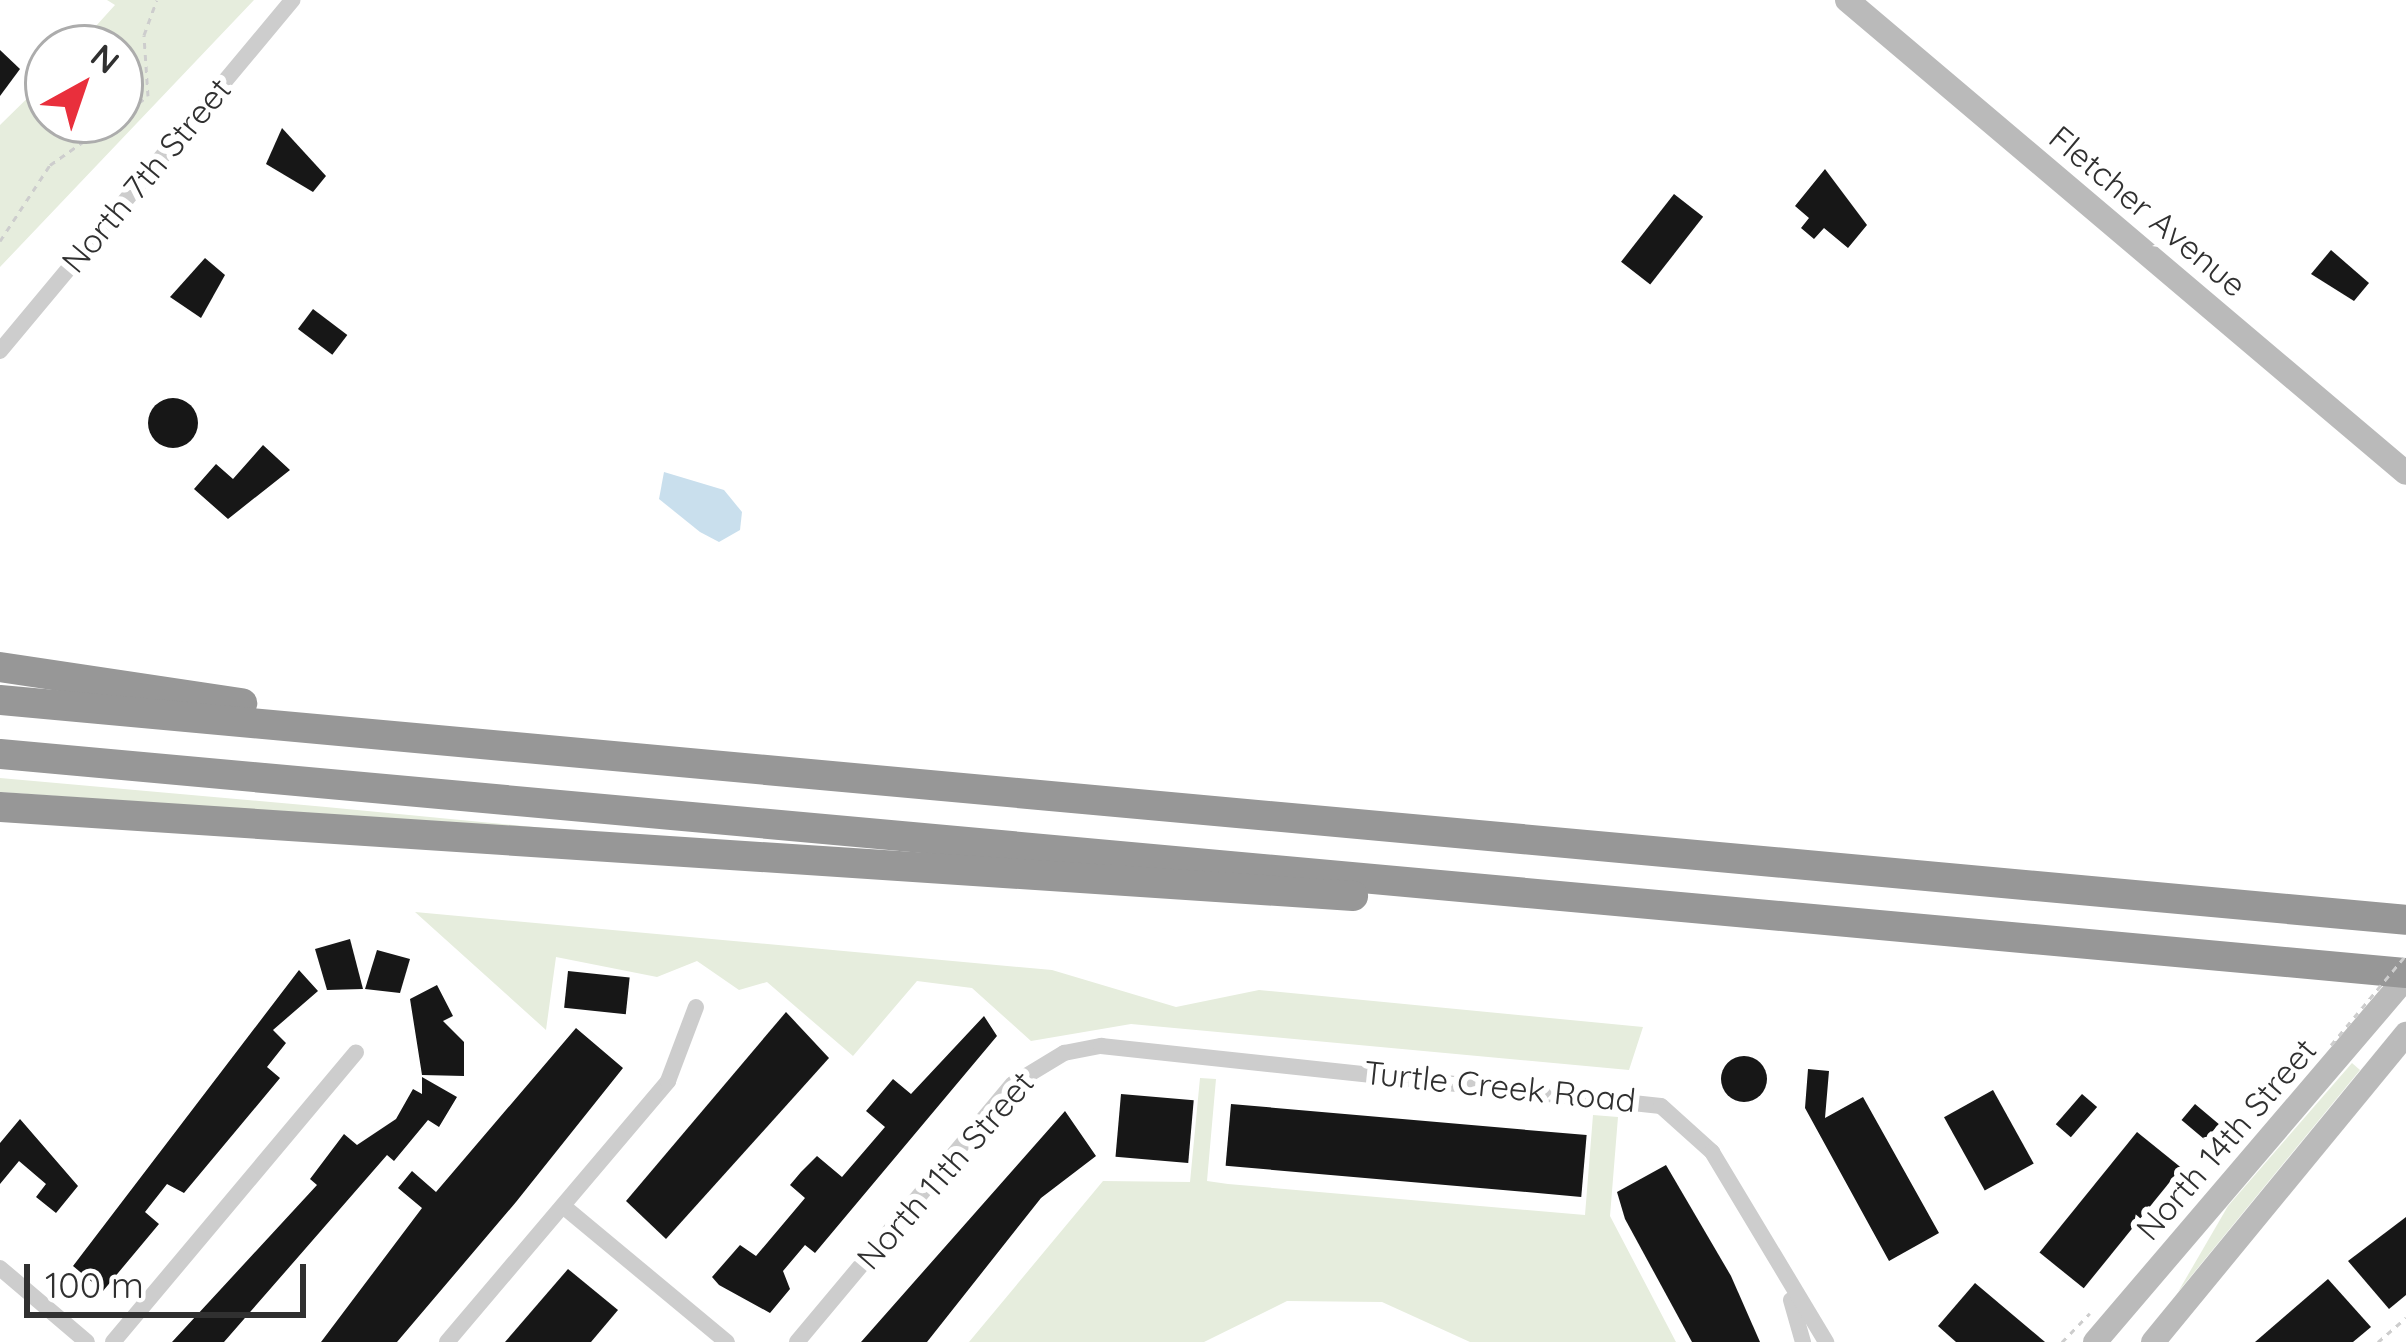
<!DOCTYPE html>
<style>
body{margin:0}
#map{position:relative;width:2406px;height:1342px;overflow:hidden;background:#fff;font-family:Quicksand,sans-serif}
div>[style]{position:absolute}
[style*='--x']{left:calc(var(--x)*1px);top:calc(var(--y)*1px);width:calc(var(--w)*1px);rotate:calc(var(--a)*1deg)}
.green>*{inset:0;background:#e6eddd}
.water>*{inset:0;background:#c9dfed}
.building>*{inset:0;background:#171717;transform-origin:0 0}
.round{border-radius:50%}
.path>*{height:3px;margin-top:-1.5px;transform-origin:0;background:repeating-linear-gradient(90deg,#cdcdcd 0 6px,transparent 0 12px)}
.street>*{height:16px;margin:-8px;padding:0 8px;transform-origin:8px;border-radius:8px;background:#cdcdcd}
.secondary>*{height:24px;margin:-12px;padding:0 12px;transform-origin:12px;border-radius:12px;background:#bababa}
.highway>*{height:30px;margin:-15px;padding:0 15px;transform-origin:15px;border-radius:15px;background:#979797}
.path-bridge>*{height:3px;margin-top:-1.5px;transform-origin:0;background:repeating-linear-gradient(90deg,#cdcdcd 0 6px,transparent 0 12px)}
span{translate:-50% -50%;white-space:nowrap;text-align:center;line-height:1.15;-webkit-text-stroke:12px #fff;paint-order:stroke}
.street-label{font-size:33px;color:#303030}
.north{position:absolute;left:24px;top:24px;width:120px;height:120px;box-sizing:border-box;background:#fff;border:3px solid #acacac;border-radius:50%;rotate:40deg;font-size:33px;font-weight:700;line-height:48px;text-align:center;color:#303030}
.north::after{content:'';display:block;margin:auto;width:42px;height:54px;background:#e92f3c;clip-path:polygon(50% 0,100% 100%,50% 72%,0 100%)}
.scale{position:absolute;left:24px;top:1264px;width:282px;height:54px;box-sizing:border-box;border:6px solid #303030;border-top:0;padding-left:15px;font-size:36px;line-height:42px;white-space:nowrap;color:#303030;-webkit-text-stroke:9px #fff;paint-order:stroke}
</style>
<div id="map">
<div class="green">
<i style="clip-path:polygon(107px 0,254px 0,0 267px,0 125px,48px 78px,48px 120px,120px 120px,120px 48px,76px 48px,115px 5px)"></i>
<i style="clip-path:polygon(0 778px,326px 807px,648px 838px,0 792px)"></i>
<i style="clip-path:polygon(415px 912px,1052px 970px,1176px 1007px,1259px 990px,1643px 1027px,1629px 1070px,1131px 1024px,1031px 1041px,972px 988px,917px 981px,853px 1056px,767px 982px,739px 990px,697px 961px,657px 977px,556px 957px,546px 1030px)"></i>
<i style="clip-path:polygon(2352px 1063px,2360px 1070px,2178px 1292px,2228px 1206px)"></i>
<i style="clip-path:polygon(1200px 1078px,1216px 1079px,1207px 1181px,1228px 1184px,1585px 1215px,1593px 1115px,1618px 1117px,1610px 1216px,1676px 1342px,1470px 1342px,1382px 1302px,1287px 1301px,1204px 1342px,969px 1342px,1103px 1181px,1190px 1182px)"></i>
</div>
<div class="water">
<i style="clip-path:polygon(664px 472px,724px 490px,742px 512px,740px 530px,719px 542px,700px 532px,659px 499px)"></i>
</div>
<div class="building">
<i style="clip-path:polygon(0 50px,20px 69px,0 96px)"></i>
<i style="clip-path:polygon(282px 128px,326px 176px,313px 192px,266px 164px)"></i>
<i style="clip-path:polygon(1825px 169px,1867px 225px,1848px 248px,1824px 228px,1814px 239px,1801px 228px,1809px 218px,1795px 206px)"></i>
<i style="left:1674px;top:194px;width:37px;height:86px;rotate:38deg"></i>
<i style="clip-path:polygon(2331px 250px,2369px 283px,2354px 301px,2311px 274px)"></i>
<i style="clip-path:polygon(205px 258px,225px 275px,201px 318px,170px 297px)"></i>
<i style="left:313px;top:309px;width:43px;height:25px;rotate:37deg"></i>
<i class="round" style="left:148px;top:398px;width:50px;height:50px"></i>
<i style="clip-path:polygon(263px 445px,290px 470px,228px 519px,194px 489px,216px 464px,233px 479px)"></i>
<i style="clip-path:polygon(350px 939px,363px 989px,327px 990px,315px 949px)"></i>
<i style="clip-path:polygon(377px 950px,410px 959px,400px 993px,365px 989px)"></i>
<i style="clip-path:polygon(299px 970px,318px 991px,273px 1030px,286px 1043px,267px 1067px,280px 1078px,184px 1193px,167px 1184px,145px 1212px,159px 1224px,103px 1291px,73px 1266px)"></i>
<i style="left:568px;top:971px;width:62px;height:37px;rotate:6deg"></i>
<i style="clip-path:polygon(437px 985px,453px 1016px,443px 1021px,464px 1042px,464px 1076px,422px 1075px,410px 999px)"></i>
<i style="clip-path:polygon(786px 1012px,829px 1058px,666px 1239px,626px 1201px)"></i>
<i style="clip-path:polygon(984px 1016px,997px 1036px,815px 1253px,805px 1245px,783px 1271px,790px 1289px,770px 1313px,719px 1285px,712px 1277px,740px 1245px,756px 1256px,805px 1198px,790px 1185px,801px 1172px,817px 1156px,842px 1177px,885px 1127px,866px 1111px,893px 1079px,911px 1094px)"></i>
<i style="clip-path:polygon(576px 1028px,623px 1068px,516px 1202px,397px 1342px,321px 1342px,422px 1208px,398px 1188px,412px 1171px,436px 1192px)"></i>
<i class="round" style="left:1721px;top:1056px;width:46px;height:46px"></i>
<i style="clip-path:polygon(1808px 1069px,1829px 1071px,1825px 1118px,1863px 1097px,1939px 1233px,1889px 1261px,1805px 1108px)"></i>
<i style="clip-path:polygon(422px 1077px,457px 1097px,439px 1127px,428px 1120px,394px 1161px,387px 1155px,224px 1342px,172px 1342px,317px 1185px,310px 1179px,344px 1134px,357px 1145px,396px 1119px,413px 1089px,422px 1094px)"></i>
<i style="left:1993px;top:1090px;width:84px;height:56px;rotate:61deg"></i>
<i style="left:1121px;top:1094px;width:73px;height:63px;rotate:5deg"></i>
<i style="left:2082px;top:1094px;width:20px;height:40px;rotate:41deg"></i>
<i style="left:1231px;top:1104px;width:357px;height:62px;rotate:5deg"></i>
<i style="left:2195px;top:1104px;width:31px;height:21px;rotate:40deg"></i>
<i style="clip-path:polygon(1065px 1111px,1096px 1156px,1041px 1198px,927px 1342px,861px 1342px)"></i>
<i style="clip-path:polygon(20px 1119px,78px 1186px,56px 1213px,36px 1197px,46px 1184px,19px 1161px,0 1184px,0 1143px)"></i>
<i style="left:2137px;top:1132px;width:57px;height:155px;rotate:39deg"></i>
<i style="clip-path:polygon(1666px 1165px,1731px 1276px,1760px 1342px,1692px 1342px,1625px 1219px,1617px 1192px)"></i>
<i style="clip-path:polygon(2406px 1217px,2406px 1295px,2389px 1309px,2348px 1261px)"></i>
<i style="clip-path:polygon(568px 1269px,618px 1310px,591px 1342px,505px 1342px)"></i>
<i style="clip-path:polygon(2328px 1279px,2371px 1327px,2353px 1342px,2255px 1342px)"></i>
<i style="clip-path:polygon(1975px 1283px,2045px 1342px,1956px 1342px,1938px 1326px)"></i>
</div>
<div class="path">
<i style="--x:0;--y:241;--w:91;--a:-56.7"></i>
<i style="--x:50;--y:165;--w:120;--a:-35.1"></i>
<i style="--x:148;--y:96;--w:61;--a:-93.8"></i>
<i style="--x:144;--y:35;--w:37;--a:-70"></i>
<i style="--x:2062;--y:1342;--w:40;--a:-46"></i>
<i style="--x:2378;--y:1342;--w:37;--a:-41"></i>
</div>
<div class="street">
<i style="--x:0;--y:351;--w:457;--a:-50.2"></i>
<i style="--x:563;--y:1206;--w:213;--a:39.7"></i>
<i style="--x:0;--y:1268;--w:114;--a:40.4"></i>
<i style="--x:1791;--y:1300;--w:44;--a:74.1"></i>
<i style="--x:113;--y:1342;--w:378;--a:-50"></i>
<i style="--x:447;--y:1342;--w:342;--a:-49.7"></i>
<i style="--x:668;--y:1081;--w:79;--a:-69.3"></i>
<i style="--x:797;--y:1342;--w:336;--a:-50.1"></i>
<i style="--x:1013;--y:1084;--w:60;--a:-31.3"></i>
<i style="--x:1064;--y:1053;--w:38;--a:-11"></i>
<i style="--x:1101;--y:1046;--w:563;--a:6.12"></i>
<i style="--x:1661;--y:1106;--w:69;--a:42"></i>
<i style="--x:1712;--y:1152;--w:222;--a:59"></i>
</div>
<div class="secondary">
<i style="--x:1847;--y:0;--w:732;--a:40.24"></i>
<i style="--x:2095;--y:1342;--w:479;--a:-49.5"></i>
<i style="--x:2153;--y:1342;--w:399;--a:-50.6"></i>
</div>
<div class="highway">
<i style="--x:0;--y:667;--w:245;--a:8.5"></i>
<i style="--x:0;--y:700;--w:2416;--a:5.22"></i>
<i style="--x:0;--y:754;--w:2416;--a:5.2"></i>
<i style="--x:0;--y:807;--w:1356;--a:3.76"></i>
</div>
<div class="path-bridge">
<i style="--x:2331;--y:1045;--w:117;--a:-50.2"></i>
</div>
<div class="street-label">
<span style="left:146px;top:175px;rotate:-50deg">North 7th Street</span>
<span style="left:2148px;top:211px;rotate:40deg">Fletcher Avenue</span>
<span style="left:1500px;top:1086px;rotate:6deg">Turtle Creek Road</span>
<span style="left:2226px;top:1139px;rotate:-49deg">North 14th Street</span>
<span style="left:945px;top:1170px;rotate:-49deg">North 11th Street</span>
</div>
<div class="north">N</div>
<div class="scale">100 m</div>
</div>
